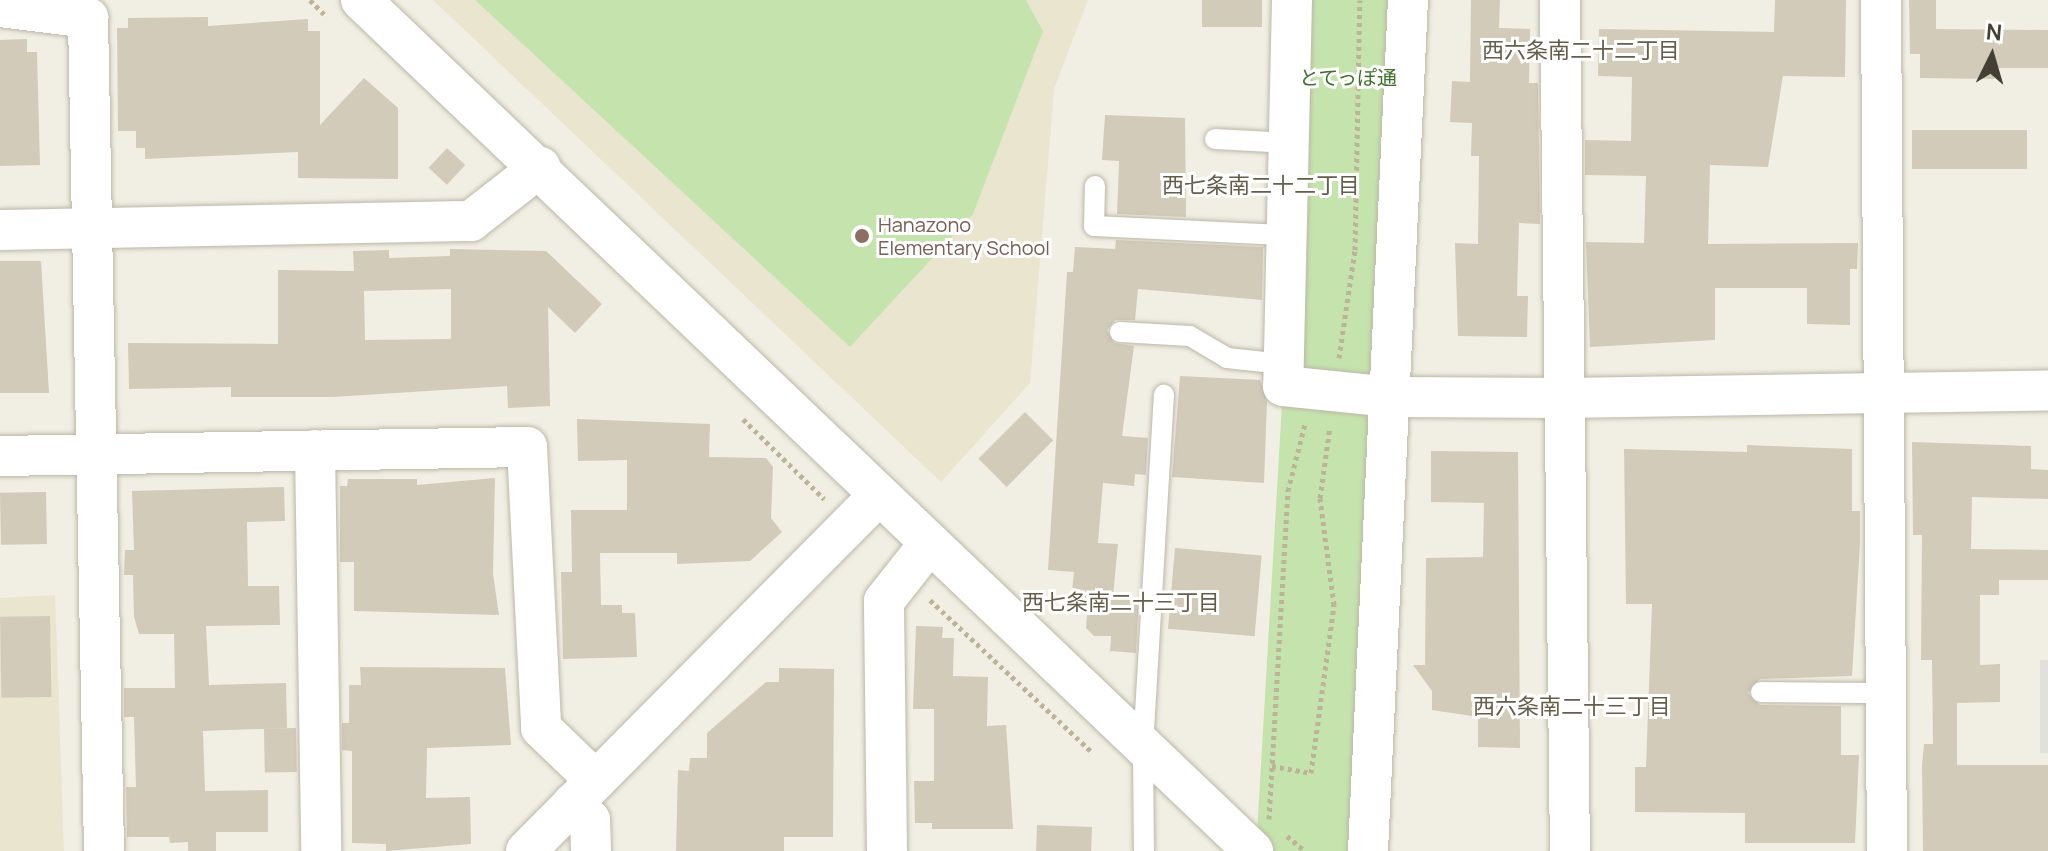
<!DOCTYPE html>
<meta charset="utf-8">
<style>
body{margin:0}
#map{position:relative;width:2048px;height:851px;overflow:hidden;background:#f1eee3;font-family:Manrope,"Noto Sans JP",sans-serif}
div>[style]{position:absolute}
[style*='--x']{left:calc(var(--x)*1px);top:calc(var(--y)*1px);width:calc(var(--w)*1px);rotate:calc(var(--a)*1deg)}
.education>*{inset:0;background:#eae5ce}
.green>*{inset:0;background:#c5e4ad}
.parking>*{inset:0;background:#e2e0dc;transform-origin:0 0}
.building>*{inset:0;background:#d2cbb9;transform-origin:0 0}
.path>*{height:5px;margin-top:-2.5px;transform-origin:0;background:repeating-linear-gradient(90deg,#bdb498 0 4px,transparent 0 8px)}
.roads{filter:drop-shadow(0 0 2px #bcb7a7) drop-shadow(0 0 2px #bcb7a7)}
.service>*{height:20px;margin:-10px;padding:0 10px;transform-origin:10px;border-radius:10px;background:#fff}
.minor>*{height:40px;margin:-20px;padding:0 20px;transform-origin:20px;border-radius:20px;background:#fff}
.dots>*{width:22px;height:22px;translate:-50% -50%;box-sizing:border-box;border:4px solid #fff;border-radius:50%}
span{translate:-50% -50%;white-space:nowrap;text-align:center;line-height:1.15;-webkit-text-stroke:6px #fff;paint-order:stroke}
.park-label{font-size:20px;color:#3d712a}
.education-label{font-size:20px;color:#785e54}
.left{translate:0 -50%;text-align:left}
.neighbourhood-label{font-size:22px;color:#655e4c}
.north{position:absolute;left:1952px;top:16px;width:80px;height:80px;-webkit-text-stroke:6px #fff;paint-order:stroke;rotate:5deg;font-size:22px;font-weight:700;line-height:32px;text-align:center;color:#433f34}
.north::after{content:'';display:block;margin:auto;width:28px;height:36px;background:#433f34;clip-path:polygon(50% 0,100% 100%,50% 72%,0 100%)}
</style>
<div id="map">
<div class="education">
<i style="clip-path:polygon(433px 0,1088px 0,1054px 89px,1030px 383px,941px 482px)"></i>
<i style="clip-path:polygon(55px 595px,64px 851px,0 851px,0 598px)"></i>
</div>
<div class="green">
<i style="clip-path:polygon(475px 0,1026px 0,1043px 31px,973px 214px,850px 347px)"></i>
<i style="clip-path:polygon(1292px 0,1408px 0,1368px 851px,1256px 851px,1283px 386px)"></i>
</div>
<div class="parking">
<i style="left:2040px;top:660px;width:8px;height:93px"></i>
</div>
<div class="building">
<i style="left:1202px;top:0;width:60px;height:27px"></i>
<i style="clip-path:polygon(1471px 0,1500px 0,1499px 28px,1530px 29px,1529px 83px,1538px 83px,1540px 224px,1519px 223px,1517px 296px,1528px 296px,1527px 337px,1458px 336px,1455px 243px,1478px 244px,1479px 156px,1471px 156px,1472px 123px,1450px 122px,1452px 81px,1470px 82px)"></i>
<i style="clip-path:polygon(1775px 0,1846px 0,1845px 77px,1783px 76px,1768px 167px,1710px 165px,1708px 244px,1858px 243px,1857px 269px,1850px 269px,1850px 325px,1807px 324px,1807px 288px,1715px 288px,1715px 340px,1590px 347px,1586px 242px,1644px 243px,1646px 176px,1585px 175px,1585px 140px,1631px 141px,1632px 77px,1598px 76px,1599px 29px,1774px 32px)"></i>
<i style="clip-path:polygon(1909px 0,1936px 0,1936px 29px,2048px 30px,2048px 68px,1994px 68px,1994px 79px,1920px 78px,1920px 54px,1910px 54px)"></i>
<i style="clip-path:polygon(208px 17px,208px 26px,308px 19px,308px 31px,320px 31px,320px 125px,364px 78px,398px 108px,398px 179px,298px 178px,298px 152px,145px 159px,145px 148px,136px 148px,136px 131px,118px 131px,117px 28px,128px 28px,128px 18px)"></i>
<i style="clip-path:polygon(27px 39px,27px 52px,37px 52px,40px 165px,0 166px,0 40px)"></i>
<i style="clip-path:polygon(1105px 115px,1185px 118px,1186px 217px,1117px 214px,1119px 161px,1102px 160px)"></i>
<i style="left:1912px;top:130px;width:115px;height:39px"></i>
<i style="left:447px;top:148px;width:25px;height:27px;rotate:43deg"></i>
<i style="clip-path:polygon(1116px 240px,1263px 247px,1262px 300px,1138px 289px,1135px 320px,1115px 320px,1107px 330px,1114px 343px,1134px 346px,1122px 436px,1148px 438px,1146px 475px,1135px 474px,1134px 486px,1103px 483px,1098px 543px,1118px 544px,1113px 596px,1139px 598px,1136px 653px,1110px 651px,1111px 636px,1094px 636px,1086px 628px,1087px 613px,1070px 612px,1074px 572px,1048px 570px,1067px 272px,1073px 272px,1075px 247px,1115px 249px)"></i>
<i style="clip-path:polygon(evenodd,450px 249px,546px 251px,602px 304px,575px 333px,548px 307px,550px 406px,508px 408px,507px 386px,333px 397px,231px 397px,231px 387px,129px 389px,128px 343px,278px 344px,278px 270px,354px 271px,353px 251px,389px 250px,389px 258px,450px 256px,450px 249px,451px 289px,451px 339px,365px 340px,364px 291px,451px 289px)"></i>
<i style="clip-path:polygon(0 261px,41px 261px,49px 393px,0 393px)"></i>
<i style="clip-path:polygon(1180px 376px,1260px 380px,1267px 401px,1264px 483px,1172px 477px)"></i>
<i style="left:1025px;top:412px;width:40px;height:66px;rotate:45deg"></i>
<i style="clip-path:polygon(577px 419px,710px 424px,709px 457px,766px 458px,773px 467px,771px 518px,782px 532px,750px 561px,677px 564px,677px 553px,600px 553px,601px 605px,622px 605px,622px 613px,635px 613px,637px 657px,563px 659px,561px 572px,572px 572px,571px 510px,627px 510px,627px 460px,578px 461px)"></i>
<i style="clip-path:polygon(1912px 442px,2031px 446px,2031px 469px,2048px 470px,2048px 499px,1972px 497px,1971px 549px,2048px 550px,2048px 580px,1999px 580px,1999px 595px,1980px 595px,1980px 665px,2000px 664px,2000px 702px,1957px 703px,1957px 765px,2048px 765px,2048px 851px,1923px 851px,1922px 765px,1924px 744px,1933px 744px,1932px 660px,1921px 660px,1922px 535px,1913px 535px)"></i>
<i style="clip-path:polygon(1747px 445px,1852px 449px,1852px 511px,1860px 511px,1860px 543px,1852px 676px,1760px 679px,1748px 693px,1760px 705px,1841px 706px,1841px 755px,1859px 755px,1855px 843px,1745px 843px,1745px 813px,1635px 812px,1635px 767px,1646px 767px,1652px 604px,1626px 604px,1624px 449px,1747px 452px)"></i>
<i style="clip-path:polygon(1431px 451px,1518px 452px,1520px 748px,1478px 747px,1478px 717px,1432px 710px,1432px 691px,1413px 665px,1425px 665px,1426px 558px,1483px 557px,1484px 503px,1431px 502px)"></i>
<i style="clip-path:polygon(495px 478px,493px 574px,499px 615px,354px 611px,354px 562px,340px 562px,340px 486px,347px 486px,348px 479px,417px 479px,417px 485px)"></i>
<i style="clip-path:polygon(284px 487px,285px 521px,247px 522px,248px 586px,279px 586px,280px 625px,206px 626px,209px 685px,286px 683px,287px 728px,203px 731px,205px 791px,268px 790px,268px 832px,216px 832px,216px 851px,188px 851px,188px 842px,170px 843px,169px 837px,127px 837px,126px 787px,136px 787px,134px 717px,124px 717px,124px 688px,175px 688px,174px 634px,139px 634px,134px 617px,133px 575px,124px 575px,125px 550px,134px 550px,132px 491px)"></i>
<i style="left:46px;top:492px;width:52px;height:46px;rotate:89deg"></i>
<i style="left:1175px;top:548px;width:87px;height:81px;rotate:5deg"></i>
<i style="left:50px;top:616px;width:81px;height:50px;rotate:89deg"></i>
<i style="clip-path:polygon(916px 626px,943px 627px,942px 638px,954px 638px,953px 676px,988px 677px,987px 726px,1006px 725px,1013px 829px,932px 829px,932px 823px,915px 823px,914px 781px,934px 781px,934px 709px,913px 709px)"></i>
<i style="clip-path:polygon(360px 667px,505px 668px,511px 745px,427px 748px,426px 798px,470px 797px,471px 844px,386px 851px,386px 844px,352px 843px,352px 751px,342px 750px,342px 723px,349px 723px,349px 685px,361px 685px)"></i>
<i style="clip-path:polygon(779px 668px,834px 669px,833px 837px,784px 837px,784px 851px,676px 851px,678px 770px,689px 771px,690px 758px,707px 758px,707px 733px,766px 682px,779px 682px)"></i>
<i style="left:296px;top:728px;width:44px;height:32px;rotate:89deg"></i>
<i style="left:1037px;top:825px;width:55px;height:26px;rotate:2deg"></i>
</div>
<div class="path">
<i style="--x:310;--y:0;--w:24;--a:45"></i>
<i style="--x:1339;--y:358;--w:109;--a:-81.6"></i>
<i style="--x:1355;--y:250;--w:250;--a:-88.9"></i>
<i style="--x:743;--y:419;--w:114;--a:44.6"></i>
<i style="--x:930;--y:600;--w:222;--a:43.2"></i>
<i style="--x:1272;--y:766;--w:40;--a:10"></i>
<i style="--x:1311;--y:773;--w:170;--a:-82.2"></i>
<i style="--x:1334;--y:605;--w:108;--a:-97.5"></i>
<i style="--x:1320;--y:498;--w:72;--a:-82"></i>
<i style="--x:1269;--y:819;--w:329;--a:-86.7"></i>
<i style="--x:1288;--y:491;--w:69;--a:-75.8"></i>
<i style="--x:1287;--y:836;--w:23;--a:40"></i>
</div>
<div class="roads">
<div class="service">
<i style="--x:1215;--y:139;--w:75;--a:3.1"></i>
<i style="--x:1095;--y:186;--w:40;--a:91.4"></i>
<i style="--x:1094;--y:226;--w:194;--a:2.7"></i>
<i style="--x:1120;--y:332;--w:70;--a:3.3"></i>
<i style="--x:1190;--y:336;--w:43;--a:30.7"></i>
<i style="--x:1227;--y:358;--w:56;--a:6.1"></i>
<i style="--x:1761;--y:692;--w:125;--a:0.5"></i>
<i style="--x:1144;--y:851;--w:104;--a:-90.6"></i>
<i style="--x:1143;--y:747;--w:353;--a:-86.6"></i>
</div>
<div class="minor">
<i style="--x:361;--y:0;--w:1233;--a:43.65"></i>
<i style="--x:1292;--y:0;--w:386;--a:91.3"></i>
<i style="--x:1283;--y:386;--w:109;--a:5.8"></i>
<i style="--x:1391;--y:397;--w:174;--a:0.3"></i>
<i style="--x:1565;--y:398;--w:483;--a:-0.9"></i>
<i style="--x:1560;--y:0;--w:851;--a:89.33"></i>
<i style="--x:1881;--y:0;--w:851;--a:89.6"></i>
<i style="--x:0;--y:7;--w:89;--a:7.1"></i>
<i style="--x:88;--y:18;--w:833;--a:88.9"></i>
<i style="--x:0;--y:230;--w:471;--a:-1.1"></i>
<i style="--x:471;--y:221;--w:88;--a:-38"></i>
<i style="--x:315;--y:450;--w:401;--a:89.1"></i>
<i style="--x:0;--y:456;--w:527;--a:-0.98"></i>
<i style="--x:527;--y:447;--w:281;--a:87.1"></i>
<i style="--x:541;--y:728;--w:76;--a:43.9"></i>
<i style="--x:573;--y:803;--w:24;--a:45"></i>
<i style="--x:590;--y:820;--w:31;--a:88"></i>
<i style="--x:526;--y:851;--w:501;--a:-45.24"></i>
<i style="--x:887;--y:851;--w:250;--a:-90.7"></i>
<i style="--x:884;--y:601;--w:73;--a:-51.7"></i>
<i style="--x:1368;--y:851;--w:852;--a:-87.31"></i>
</div>
</div>
<div class="dots">
<i style="left:862px;top:236px;background:#8d6e63"></i>
</div>
<div class="park-label">
<span style="left:1348px;top:77px">とてっぽ通</span>
</div>
<div class="education-label">
<span class="left" style="left:878px;top:236px">Hanazono<br>Elementary School</span>
</div>
<div class="neighbourhood-label">
<span style="left:1581px;top:51px">西六条南二十二丁目</span>
<span style="left:1261px;top:186px">西七条南二十二丁目</span>
<span style="left:1121px;top:603px">西七条南二十三丁目</span>
<span style="left:1572px;top:707px">西六条南二十三丁目</span>
</div>
<div class="north">N</div>
</div>
